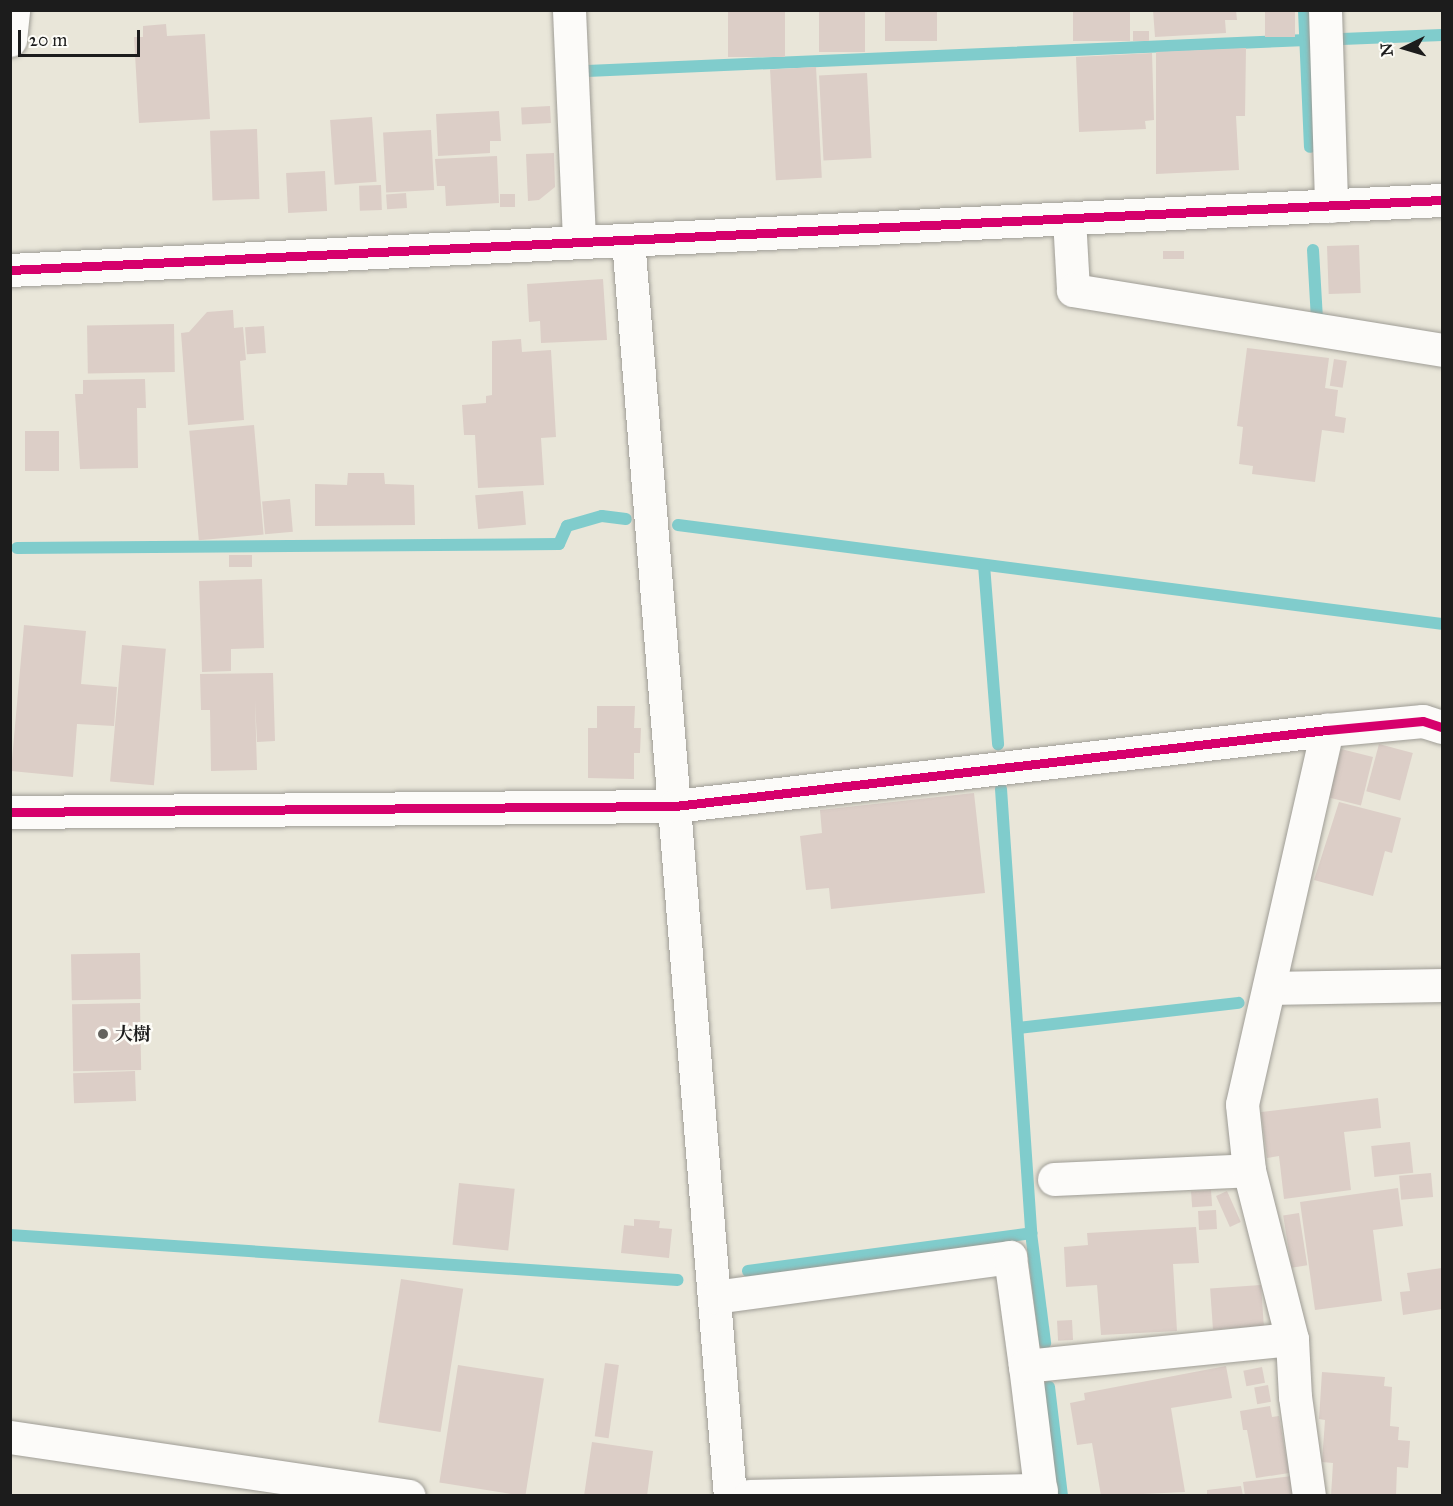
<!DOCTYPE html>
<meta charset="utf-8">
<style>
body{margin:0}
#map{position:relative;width:1453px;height:1506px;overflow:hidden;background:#e9e6d9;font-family:"IM FELL Great Primer","Noto Serif JP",serif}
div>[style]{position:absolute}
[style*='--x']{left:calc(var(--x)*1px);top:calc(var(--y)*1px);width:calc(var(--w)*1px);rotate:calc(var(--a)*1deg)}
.stream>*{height:12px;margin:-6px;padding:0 6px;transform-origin:6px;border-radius:6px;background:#80cccc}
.building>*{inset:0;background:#dccec7;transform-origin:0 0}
.roads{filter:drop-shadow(0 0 2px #9f9d96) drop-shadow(0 0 2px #9f9d96)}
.minor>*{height:33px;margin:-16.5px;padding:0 16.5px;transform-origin:16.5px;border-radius:16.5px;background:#fcfbf9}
.major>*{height:33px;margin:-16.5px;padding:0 16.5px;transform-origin:16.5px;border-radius:16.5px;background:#fcfbf9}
.cycleway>*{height:9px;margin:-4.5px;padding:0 4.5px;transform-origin:4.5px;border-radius:4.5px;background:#d6006c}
.dots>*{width:16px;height:16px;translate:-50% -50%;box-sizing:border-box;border:3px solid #fdfcf7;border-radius:50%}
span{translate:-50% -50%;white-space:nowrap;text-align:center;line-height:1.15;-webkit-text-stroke:5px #fdfcf7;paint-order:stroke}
.poi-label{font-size:18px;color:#1c1c1c;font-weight:700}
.left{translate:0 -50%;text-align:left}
.frame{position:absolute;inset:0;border:12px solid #1c1c1c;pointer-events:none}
.north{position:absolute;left:1375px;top:18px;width:60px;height:60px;-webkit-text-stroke:4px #fdfcf7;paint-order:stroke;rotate:265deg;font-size:16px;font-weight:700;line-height:24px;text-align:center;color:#1c1c1c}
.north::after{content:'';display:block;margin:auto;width:21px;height:27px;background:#1c1c1c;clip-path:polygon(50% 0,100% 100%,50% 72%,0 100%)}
.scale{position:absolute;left:18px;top:30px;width:122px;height:27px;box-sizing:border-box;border:3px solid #1c1c1c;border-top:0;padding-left:8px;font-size:18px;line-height:21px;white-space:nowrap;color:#1c1c1c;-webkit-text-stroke:4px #fdfcf7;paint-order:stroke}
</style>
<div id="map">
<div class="stream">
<i style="--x:1304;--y:10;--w:137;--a:87.5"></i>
<i style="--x:1342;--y:39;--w:100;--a:-2.3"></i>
<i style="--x:587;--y:71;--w:720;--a:-2.47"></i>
<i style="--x:1313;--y:250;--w:69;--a:86.7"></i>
<i style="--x:1317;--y:319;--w:8;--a:7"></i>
<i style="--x:678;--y:525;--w:770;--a:7.38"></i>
<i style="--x:17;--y:548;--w:542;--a:-0.42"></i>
<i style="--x:559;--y:544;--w:20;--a:-66"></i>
<i style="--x:567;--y:526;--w:36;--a:-16"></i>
<i style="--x:602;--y:516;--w:24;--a:7"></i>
<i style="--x:984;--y:565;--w:180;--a:85.5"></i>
<i style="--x:1001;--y:789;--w:445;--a:86.1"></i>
<i style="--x:1018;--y:1028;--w:222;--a:-6.5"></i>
<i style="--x:10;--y:1235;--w:669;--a:3.86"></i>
<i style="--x:748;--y:1271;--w:286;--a:-7.6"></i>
<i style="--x:1031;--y:1233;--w:111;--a:82.7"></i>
<i style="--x:1049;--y:1387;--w:110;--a:83.2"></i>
</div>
<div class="building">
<i style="left:728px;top:10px;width:57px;height:47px"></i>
<i style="left:819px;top:10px;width:46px;height:42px"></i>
<i style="left:885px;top:10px;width:52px;height:31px"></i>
<i style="left:1073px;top:10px;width:57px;height:31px"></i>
<i style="clip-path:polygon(1153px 10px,1236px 10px,1237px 20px,1225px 20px,1226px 33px,1155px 37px)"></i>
<i style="left:1265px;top:10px;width:30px;height:27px"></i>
<i style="clip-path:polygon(166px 24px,167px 36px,205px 34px,210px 119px,139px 123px,134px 37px,143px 37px,143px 26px)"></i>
<i style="left:1149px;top:31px;width:10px;height:16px;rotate:90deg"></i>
<i style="clip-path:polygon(1246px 48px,1245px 116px,1236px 116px,1239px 170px,1156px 174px,1156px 52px)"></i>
<i style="clip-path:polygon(1152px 53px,1154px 120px,1145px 121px,1146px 129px,1079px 132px,1076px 57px)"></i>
<i style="left:816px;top:67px;width:111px;height:46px;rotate:87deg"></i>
<i style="left:867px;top:73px;width:85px;height:48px;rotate:87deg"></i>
<i style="left:550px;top:106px;width:17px;height:29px;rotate:87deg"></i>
<i style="clip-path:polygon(499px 111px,501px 141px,490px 141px,490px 153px,438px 156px,436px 114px)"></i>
<i style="left:372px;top:117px;width:65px;height:42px;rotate:86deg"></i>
<i style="left:257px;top:129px;width:70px;height:47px;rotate:88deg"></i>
<i style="left:431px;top:130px;width:60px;height:48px;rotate:87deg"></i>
<i style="clip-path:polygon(554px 153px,555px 187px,539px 200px,528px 201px,526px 154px)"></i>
<i style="clip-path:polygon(497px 156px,499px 203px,446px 206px,445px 186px,437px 186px,435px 159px)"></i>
<i style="left:325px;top:171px;width:40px;height:39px;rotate:87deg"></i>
<i style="left:381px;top:185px;width:25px;height:22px;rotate:88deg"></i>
<i style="left:406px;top:193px;width:15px;height:20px;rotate:86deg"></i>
<i style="left:500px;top:194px;width:15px;height:13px"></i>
<i style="left:1359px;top:245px;width:48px;height:32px;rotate:88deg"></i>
<i style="left:1184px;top:251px;width:8px;height:21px;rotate:90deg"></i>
<i style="clip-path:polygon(603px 279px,607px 340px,541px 343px,540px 321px,529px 322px,527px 284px)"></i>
<i style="clip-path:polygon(233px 310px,234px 328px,243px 327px,246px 360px,240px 361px,244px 420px,188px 425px,181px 333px,189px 332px,207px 312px)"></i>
<i style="left:174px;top:324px;width:48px;height:87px;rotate:89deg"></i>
<i style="left:264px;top:326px;width:27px;height:19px;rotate:86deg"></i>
<i style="clip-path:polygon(521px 339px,522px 352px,551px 350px,556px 437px,541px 438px,544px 485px,478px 488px,475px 435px,464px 435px,462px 405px,486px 403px,486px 396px,492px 395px,492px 341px)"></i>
<i style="clip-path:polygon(1247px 348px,1329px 358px,1325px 388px,1338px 390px,1335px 416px,1346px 418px,1344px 433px,1322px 430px,1315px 482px,1252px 474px,1253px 466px,1239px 464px,1243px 427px,1237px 426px)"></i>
<i style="left:1334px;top:359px;width:13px;height:27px;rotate:9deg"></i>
<i style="clip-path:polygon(145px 379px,146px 408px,137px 408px,138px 468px,80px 469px,75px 394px,83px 394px,83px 380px)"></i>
<i style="left:254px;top:425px;width:110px;height:65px;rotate:85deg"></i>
<i style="left:25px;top:431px;width:34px;height:40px"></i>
<i style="clip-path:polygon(348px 473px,384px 473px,385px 484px,414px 485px,415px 525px,315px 526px,315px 484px,347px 485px)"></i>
<i style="left:523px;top:491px;width:34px;height:48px;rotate:85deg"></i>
<i style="left:290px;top:499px;width:33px;height:28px;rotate:85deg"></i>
<i style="left:229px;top:555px;width:23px;height:12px"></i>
<i style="clip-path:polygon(262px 579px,264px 648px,231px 649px,231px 671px,202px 672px,199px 581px)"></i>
<i style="clip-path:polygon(24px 625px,86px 631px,81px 684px,117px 687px,114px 726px,77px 724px,73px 777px,11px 771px)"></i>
<i style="left:122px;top:645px;width:44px;height:137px;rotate:5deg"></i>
<i style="clip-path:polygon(273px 673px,275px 741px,257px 742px,255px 700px,257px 770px,211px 771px,210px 710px,201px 710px,200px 674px)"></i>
<i style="clip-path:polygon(597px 706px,635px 706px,634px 728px,641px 728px,640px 753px,634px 753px,634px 779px,588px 778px,588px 728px,597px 728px)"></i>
<i style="left:1379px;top:744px;width:35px;height:49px;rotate:15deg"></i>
<i style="left:1341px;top:749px;width:33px;height:50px;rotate:14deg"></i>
<i style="clip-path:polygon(974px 793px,985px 893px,831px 909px,829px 888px,806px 890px,800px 836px,822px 833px,820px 810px)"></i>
<i style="clip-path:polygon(1339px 802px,1401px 818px,1392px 853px,1385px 851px,1373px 896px,1314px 880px)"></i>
<i style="left:140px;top:953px;width:46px;height:69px;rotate:89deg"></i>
<i style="left:140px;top:1003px;width:67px;height:68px;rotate:89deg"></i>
<i style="left:135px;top:1071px;width:30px;height:62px;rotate:88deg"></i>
<i style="clip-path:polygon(1378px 1098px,1381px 1128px,1344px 1132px,1351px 1190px,1284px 1199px,1279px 1156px,1267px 1158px,1261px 1112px)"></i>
<i style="left:1410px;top:1142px;width:31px;height:39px;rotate:84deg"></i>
<i style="left:1431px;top:1173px;width:24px;height:32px;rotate:85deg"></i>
<i style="left:459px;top:1183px;width:56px;height:62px;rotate:6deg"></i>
<i style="clip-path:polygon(1398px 1188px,1403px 1226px,1373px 1230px,1382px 1301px,1315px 1310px,1300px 1202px)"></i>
<i style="left:1211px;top:1190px;width:16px;height:20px;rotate:86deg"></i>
<i style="left:1227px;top:1191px;width:34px;height:12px;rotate:66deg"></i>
<i style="left:1216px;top:1210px;width:19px;height:18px;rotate:87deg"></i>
<i style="left:1299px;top:1213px;width:53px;height:16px;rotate:81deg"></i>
<i style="clip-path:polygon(634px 1219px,660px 1221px,659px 1228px,672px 1229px,669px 1258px,621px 1253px,624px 1225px,634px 1226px)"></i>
<i style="clip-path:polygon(1196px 1227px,1199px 1263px,1173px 1264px,1177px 1331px,1101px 1335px,1097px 1285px,1066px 1287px,1064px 1247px,1088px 1245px,1087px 1233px)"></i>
<i style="clip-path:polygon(1442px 1268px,1442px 1309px,1403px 1315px,1400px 1292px,1410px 1291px,1407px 1273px)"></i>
<i style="left:401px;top:1279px;width:63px;height:145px;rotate:9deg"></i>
<i style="left:1261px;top:1285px;width:41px;height:51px;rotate:86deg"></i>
<i style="left:1072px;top:1320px;width:20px;height:15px;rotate:87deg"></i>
<i style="left:605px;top:1363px;width:14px;height:74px;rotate:8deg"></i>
<i style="left:458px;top:1365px;width:87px;height:119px;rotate:9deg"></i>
<i style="clip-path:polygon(1226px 1366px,1232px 1398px,1171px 1408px,1185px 1492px,1101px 1496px,1092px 1443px,1077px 1445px,1070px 1403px,1085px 1400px,1084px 1393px)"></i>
<i style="left:1262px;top:1367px;width:16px;height:19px;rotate:79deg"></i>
<i style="clip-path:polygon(1322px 1372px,1385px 1377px,1384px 1386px,1392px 1387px,1390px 1426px,1399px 1427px,1398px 1440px,1410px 1441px,1408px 1468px,1397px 1467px,1396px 1496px,1331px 1496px,1333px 1463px,1322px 1462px,1325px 1420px,1319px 1419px)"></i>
<i style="left:1268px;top:1385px;width:17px;height:14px;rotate:80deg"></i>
<i style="clip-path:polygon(1270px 1406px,1272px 1417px,1279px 1416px,1289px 1473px,1256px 1478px,1247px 1430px,1243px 1430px,1240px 1411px)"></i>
<i style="clip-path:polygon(592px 1442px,653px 1451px,647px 1496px,584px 1496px)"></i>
<i style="clip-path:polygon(1292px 1476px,1294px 1496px,1245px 1496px,1243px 1482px)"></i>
<i style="clip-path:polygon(1241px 1486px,1243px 1496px,1207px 1496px,1207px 1490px)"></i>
</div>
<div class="roads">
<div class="minor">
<i style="--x:569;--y:10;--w:232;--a:87.5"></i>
<i style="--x:1325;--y:10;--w:196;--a:88.2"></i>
<i style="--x:1069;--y:218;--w:72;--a:86.8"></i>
<i style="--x:1073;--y:290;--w:374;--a:9.2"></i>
<i style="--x:628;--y:240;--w:1260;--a:85.36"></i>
<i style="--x:10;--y:270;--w:1434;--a:-2.8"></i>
<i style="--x:10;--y:812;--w:665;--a:-0.52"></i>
<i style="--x:675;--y:806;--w:656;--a:-6.65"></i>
<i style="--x:1327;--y:730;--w:96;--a:-5.4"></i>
<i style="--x:1423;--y:721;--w:20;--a:18"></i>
<i style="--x:1269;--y:988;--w:173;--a:-1"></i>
<i style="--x:1054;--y:1179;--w:195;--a:-2.6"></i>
<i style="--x:715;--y:1297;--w:298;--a:-7.7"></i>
<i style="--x:1010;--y:1257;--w:110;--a:82.2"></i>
<i style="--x:10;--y:1437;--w:403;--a:8.4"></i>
<i style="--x:750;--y:1496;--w:291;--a:-1.2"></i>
<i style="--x:1041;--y:1496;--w:131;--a:-97"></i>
<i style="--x:1025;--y:1366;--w:268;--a:-5.8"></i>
<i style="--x:1309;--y:1496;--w:100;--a:-98"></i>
<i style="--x:1295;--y:1397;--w:58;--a:-93"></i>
<i style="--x:1292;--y:1339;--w:174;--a:-104.3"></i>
<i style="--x:1249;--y:1170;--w:66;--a:-96.1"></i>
<i style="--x:1242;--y:1104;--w:384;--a:-77.2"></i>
</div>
<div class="major">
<i style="--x:10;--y:40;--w:30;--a:-84"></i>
</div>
</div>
<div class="cycleway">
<i style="--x:10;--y:270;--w:1434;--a:-2.8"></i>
<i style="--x:10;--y:812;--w:665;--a:-0.52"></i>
<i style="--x:675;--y:806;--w:656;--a:-6.65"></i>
<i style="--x:1327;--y:730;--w:96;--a:-5.4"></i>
<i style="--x:1423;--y:721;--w:20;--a:18"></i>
</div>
<div class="dots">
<i style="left:103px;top:1034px;background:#64635e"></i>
</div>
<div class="poi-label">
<span class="left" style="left:115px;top:1034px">大樹</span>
</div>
<div class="frame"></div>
<div class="north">N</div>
<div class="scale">20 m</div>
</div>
